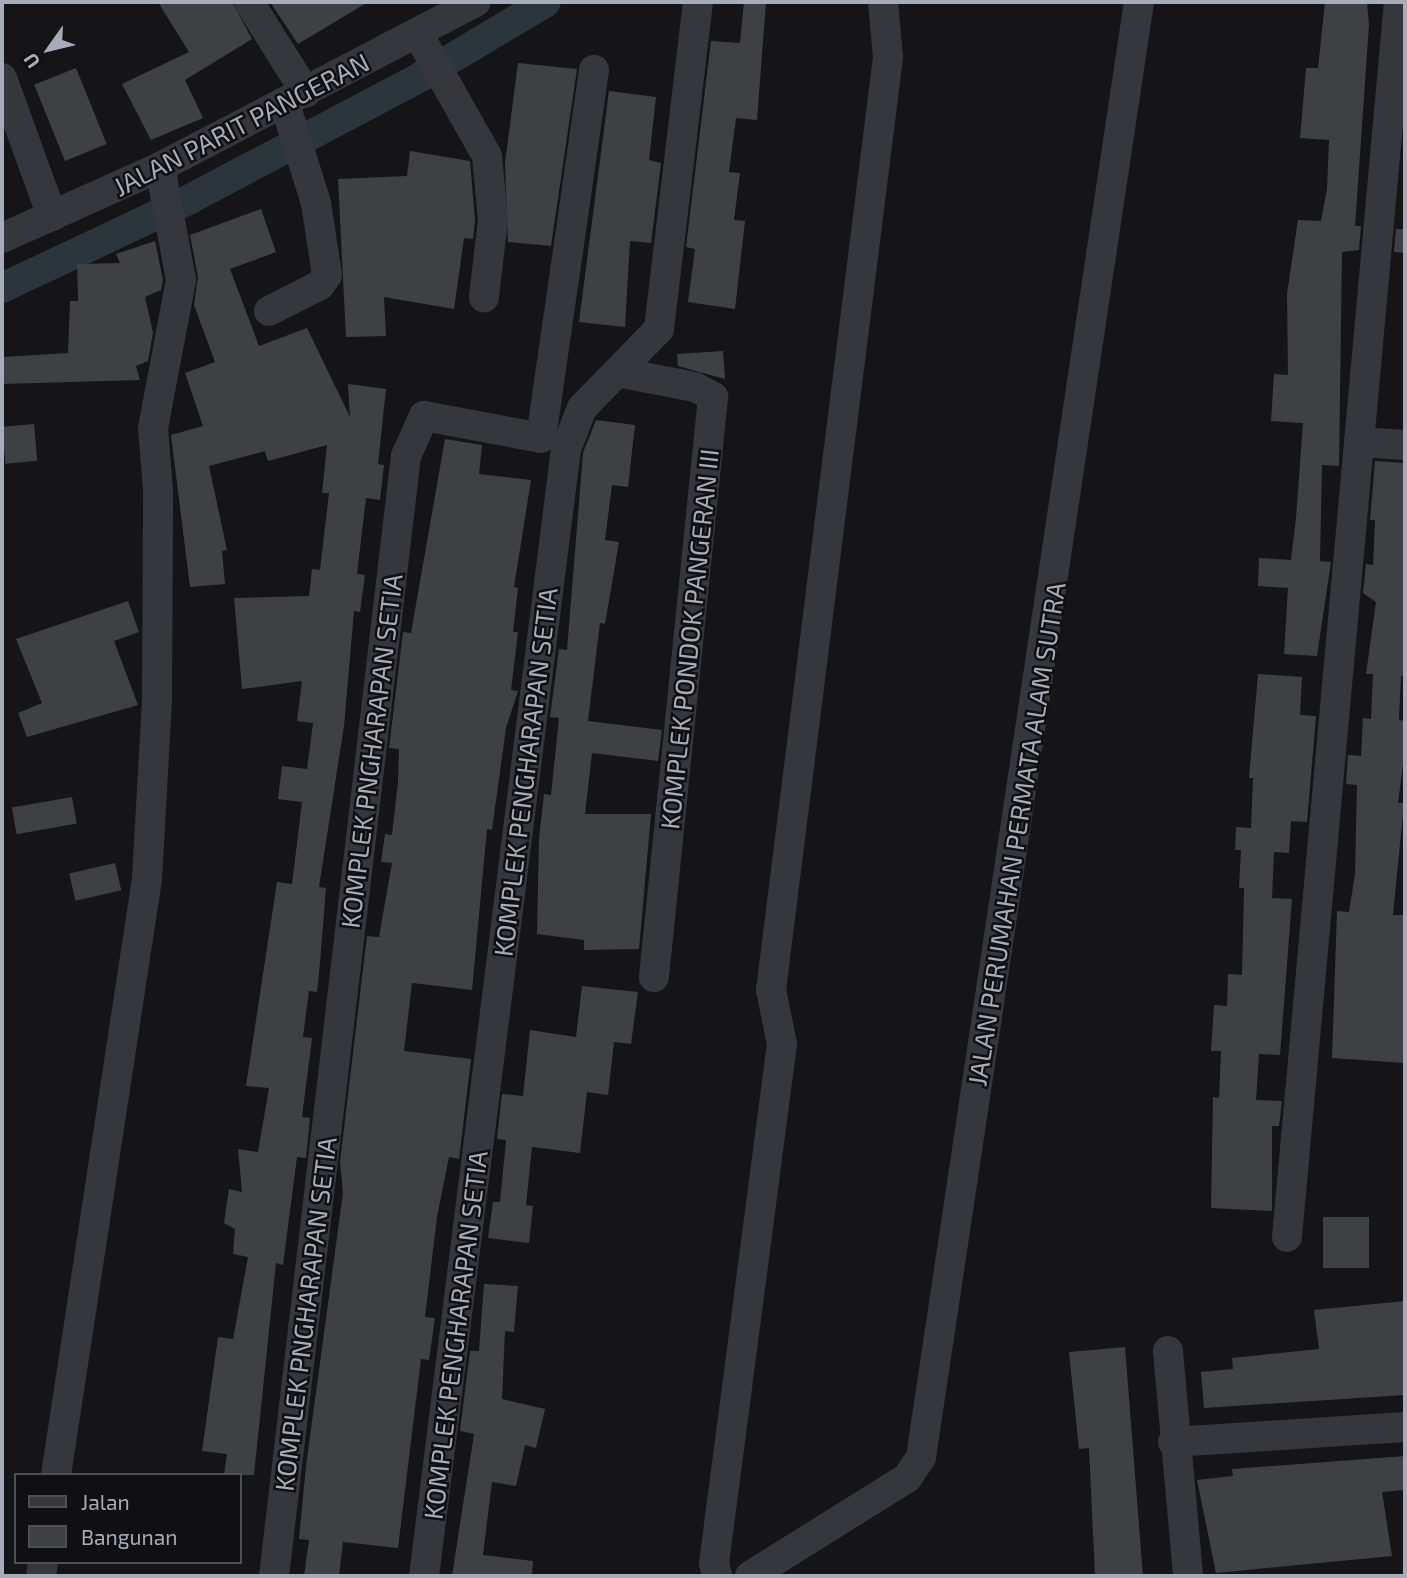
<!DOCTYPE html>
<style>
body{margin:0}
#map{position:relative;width:1407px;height:1578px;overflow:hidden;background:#151517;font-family:"Exo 2",sans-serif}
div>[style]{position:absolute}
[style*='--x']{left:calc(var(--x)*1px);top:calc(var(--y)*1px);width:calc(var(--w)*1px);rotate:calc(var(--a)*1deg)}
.canal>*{height:30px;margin:-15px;padding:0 15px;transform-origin:15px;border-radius:15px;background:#2a363c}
.building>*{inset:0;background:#3f4044;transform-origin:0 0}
.street>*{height:30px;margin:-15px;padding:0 15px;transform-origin:15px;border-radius:15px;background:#36373d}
span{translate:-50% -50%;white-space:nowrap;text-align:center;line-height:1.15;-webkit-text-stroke:5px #101012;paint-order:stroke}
.street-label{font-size:26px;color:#a6adb8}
.frame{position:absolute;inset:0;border:4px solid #a6adb8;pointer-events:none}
.legend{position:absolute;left:14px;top:1473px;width:228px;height:91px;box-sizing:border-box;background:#101012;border:2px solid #4c4f54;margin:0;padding:9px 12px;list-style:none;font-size:21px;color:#a6adb8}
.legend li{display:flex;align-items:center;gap:14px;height:35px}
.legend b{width:35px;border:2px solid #4c4f54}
.north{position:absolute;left:14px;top:14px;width:70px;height:70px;-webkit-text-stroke:5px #101012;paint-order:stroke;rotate:236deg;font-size:19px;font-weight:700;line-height:28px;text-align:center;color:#a6adb8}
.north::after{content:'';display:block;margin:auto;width:24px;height:32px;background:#a6adb8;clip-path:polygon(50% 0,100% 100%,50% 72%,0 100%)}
</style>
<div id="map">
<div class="canal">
<i style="--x:2;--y:288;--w:208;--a:-25.3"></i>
<i style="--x:190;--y:199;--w:263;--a:-27.9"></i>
<i style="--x:422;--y:76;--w:144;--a:-30.8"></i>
</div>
<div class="building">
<i style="clip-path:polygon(158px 2px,232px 2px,252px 39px,185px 80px,203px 118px,151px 140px,122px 84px,189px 52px)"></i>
<i style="clip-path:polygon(270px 2px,368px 2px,298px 44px)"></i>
<i style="clip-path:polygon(744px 2px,766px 2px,757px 120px,736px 118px,729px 172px,740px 173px,734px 220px,745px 221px,735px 309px,688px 302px,695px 249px,686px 247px,711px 41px,740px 43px)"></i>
<i style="clip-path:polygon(1325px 2px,1367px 2px,1369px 25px,1355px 226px,1361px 226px,1359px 250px,1342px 252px,1339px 466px,1322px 465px,1320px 561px,1331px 562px,1317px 656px,1284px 654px,1288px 588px,1258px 586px,1259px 558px,1291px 560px,1296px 518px,1303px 423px,1271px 421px,1274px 374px,1288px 375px,1287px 294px,1298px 220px,1321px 221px,1327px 189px,1329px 140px,1300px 138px,1306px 68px,1318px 68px)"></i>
<i style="clip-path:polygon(518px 63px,577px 69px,551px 246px,508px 242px,505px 163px)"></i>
<i style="left:76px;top:68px;width:82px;height:45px;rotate:68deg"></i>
<i style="clip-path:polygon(609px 91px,656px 97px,649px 160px,661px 163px,651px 243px,630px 241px,625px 327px,579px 322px)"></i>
<i style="clip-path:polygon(410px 151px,470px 161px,475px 220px,473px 239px,464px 238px,454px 309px,384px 297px,386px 336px,346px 337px,338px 179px,407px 176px)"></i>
<i style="clip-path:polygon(261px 209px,276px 252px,230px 269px,259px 346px,307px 328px,350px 417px,348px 384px,386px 389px,378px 464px,384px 465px,380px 500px,366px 498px,357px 574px,365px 575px,360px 612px,354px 611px,344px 726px,319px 887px,326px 888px,320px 962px,317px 992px,309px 991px,303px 1037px,312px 1038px,302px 1117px,310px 1118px,306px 1158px,297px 1157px,283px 1265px,276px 1263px,254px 1475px,224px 1475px,227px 1454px,202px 1451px,218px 1337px,233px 1339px,248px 1257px,233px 1254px,235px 1229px,224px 1223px,229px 1189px,242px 1192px,238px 1149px,258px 1152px,269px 1088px,246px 1086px,277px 882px,292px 884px,302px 802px,278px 799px,282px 766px,307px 769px,313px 723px,297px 721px,302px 681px,242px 689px,234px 598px,309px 596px,312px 569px,320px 570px,329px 493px,322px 493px,327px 445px,268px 461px,265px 451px,209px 466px,227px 550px,222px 551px,225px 584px,190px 587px,171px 435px,203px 426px,185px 373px,215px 362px,194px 305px,198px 277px,190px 235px)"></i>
<i style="clip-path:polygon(1396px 229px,1405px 229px,1405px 253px,1394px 252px)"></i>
<i style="clip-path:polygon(155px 241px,163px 280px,161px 290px,145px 297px,153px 333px,148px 361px,136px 366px,140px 380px,2px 384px,2px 357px,68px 353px,70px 301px,78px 301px,77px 264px,120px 263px,116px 254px)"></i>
<i style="clip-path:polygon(723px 351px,725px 379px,678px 366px,677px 354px)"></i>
<i style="clip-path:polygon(596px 420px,635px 425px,628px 487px,612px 485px,605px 540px,619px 542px,605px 624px,600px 623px,588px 721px,662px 730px,658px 761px,592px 753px,585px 814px,651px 814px,639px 949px,584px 950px,584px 940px,537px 934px,539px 838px,544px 794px,551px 795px,559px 718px,550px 717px,559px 649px,567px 650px,583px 453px)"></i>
<i style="left:34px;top:424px;width:37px;height:32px;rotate:85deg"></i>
<i style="clip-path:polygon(445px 439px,482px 445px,479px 474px,531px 480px,514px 587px,518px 588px,513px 632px,518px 632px,511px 690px,518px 691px,506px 728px,492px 830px,487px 829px,472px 990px,412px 983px,404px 1051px,471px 1059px,459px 1159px,449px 1157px,437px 1217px,425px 1317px,435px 1318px,429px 1360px,421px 1359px,398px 1548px,343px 1542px,339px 1576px,304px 1576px,309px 1540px,299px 1539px,306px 1466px,343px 1193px,340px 1162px,367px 936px,379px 937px,392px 863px,381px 862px,385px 834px,392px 835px,398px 782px,399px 749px,389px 748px,403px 632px,411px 633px)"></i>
<i style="clip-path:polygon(1375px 461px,1405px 463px,1405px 676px,1401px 676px,1399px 720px,1405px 721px,1405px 749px,1398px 803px,1404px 803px,1393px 915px,1404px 915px,1405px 927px,1405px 1063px,1332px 1058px,1337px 911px,1349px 912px,1355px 874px,1357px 785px,1346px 784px,1348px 755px,1361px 756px,1363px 718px,1371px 719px,1373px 674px,1366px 674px,1376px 602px,1363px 593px,1366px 564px,1373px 565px,1375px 520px,1370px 520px)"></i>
<i style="clip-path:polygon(128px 601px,139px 632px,114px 641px,138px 705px,27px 737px,18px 713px,42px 703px,16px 639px)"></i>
<i style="clip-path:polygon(1258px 674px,1302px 677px,1300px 715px,1316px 716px,1307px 822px,1291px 821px,1289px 853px,1274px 852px,1272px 898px,1292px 899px,1280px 1055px,1259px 1054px,1256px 1100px,1282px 1101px,1279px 1126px,1272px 1126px,1272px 1211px,1211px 1208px,1213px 1097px,1219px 1098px,1221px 1051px,1211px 1051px,1214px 1005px,1227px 1006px,1228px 974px,1242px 975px,1244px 888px,1239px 888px,1241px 850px,1235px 850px,1236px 827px,1251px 828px,1253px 778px,1249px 778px)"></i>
<i style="left:72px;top:797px;width:27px;height:61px;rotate:80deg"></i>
<i style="left:115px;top:863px;width:28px;height:47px;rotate:77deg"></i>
<i style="clip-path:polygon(582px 986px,638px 992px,631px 1044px,614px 1042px,608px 1095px,587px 1092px,580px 1153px,532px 1147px,526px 1205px,533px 1206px,529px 1243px,488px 1238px,493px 1202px,500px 1202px,506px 1140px,497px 1139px,502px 1094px,523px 1096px,530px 1030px,576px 1037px)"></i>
<i style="left:1323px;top:1217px;width:46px;height:51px"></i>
<i style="clip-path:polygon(484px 1284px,518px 1286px,514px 1332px,505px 1331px,502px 1399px,545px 1409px,536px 1448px,525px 1445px,516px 1486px,492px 1482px,483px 1555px,533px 1561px,532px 1576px,452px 1576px,474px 1434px,460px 1431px,470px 1351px,479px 1351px)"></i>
<i style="clip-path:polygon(1405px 1301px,1405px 1395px,1204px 1408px,1201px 1372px,1233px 1369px,1232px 1358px,1319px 1349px,1314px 1310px)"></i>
<i style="clip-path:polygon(1125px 1347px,1143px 1576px,1095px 1576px,1089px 1448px,1079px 1449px,1069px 1352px)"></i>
<i style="clip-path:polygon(1405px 1456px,1405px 1490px,1382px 1492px,1392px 1556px,1216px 1573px,1197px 1480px,1233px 1476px,1232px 1469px)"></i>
</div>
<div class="street">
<i style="--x:249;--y:2;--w:107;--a:57.9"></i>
<i style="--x:418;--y:34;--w:140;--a:60.5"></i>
<i style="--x:487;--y:156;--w:64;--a:84.6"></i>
<i style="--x:493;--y:220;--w:78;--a:96.7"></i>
<i style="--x:2;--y:78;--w:147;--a:70.1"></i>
<i style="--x:2;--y:238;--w:173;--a:-24.2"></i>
<i style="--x:160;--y:167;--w:356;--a:-27.6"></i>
<i style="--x:269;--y:311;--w:57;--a:-27"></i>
<i style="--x:320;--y:285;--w:12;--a:-55"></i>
<i style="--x:327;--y:275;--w:73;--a:-98.7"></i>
<i style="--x:316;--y:203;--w:104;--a:-107.4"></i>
<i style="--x:622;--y:373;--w:74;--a:10.9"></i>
<i style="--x:695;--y:387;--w:21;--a:29"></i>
<i style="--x:713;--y:397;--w:583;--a:95.81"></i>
<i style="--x:1359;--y:442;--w:46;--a:3.7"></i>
<i style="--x:1287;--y:1237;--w:1240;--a:-84.82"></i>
<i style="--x:1168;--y:1351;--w:226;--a:84.9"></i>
<i style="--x:1173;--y:1442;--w:232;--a:-3.7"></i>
<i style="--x:56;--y:1475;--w:603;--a:-81.32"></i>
<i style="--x:147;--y:879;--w:181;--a:-86.8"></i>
<i style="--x:157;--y:698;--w:208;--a:-89.7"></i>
<i style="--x:158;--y:490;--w:62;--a:-94.6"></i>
<i style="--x:153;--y:428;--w:151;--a:-79.3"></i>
<i style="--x:181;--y:280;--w:115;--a:-100.5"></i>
<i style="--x:41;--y:1576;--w:14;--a:-82"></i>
<i style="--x:274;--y:1576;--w:1128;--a:-83.28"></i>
<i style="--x:406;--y:456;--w:44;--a:-65.8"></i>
<i style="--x:424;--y:416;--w:119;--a:10.6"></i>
<i style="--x:541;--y:438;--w:372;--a:-81.8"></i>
<i style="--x:424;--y:1576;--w:1136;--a:-82.82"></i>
<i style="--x:566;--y:449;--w:44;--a:-68.7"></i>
<i style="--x:582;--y:408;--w:110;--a:-45.7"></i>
<i style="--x:659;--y:329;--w:329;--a:-83.2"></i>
<i style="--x:717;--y:1576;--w:13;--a:-103"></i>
<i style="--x:714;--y:1563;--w:523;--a:-82.54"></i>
<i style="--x:782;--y:1044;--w:55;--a:-101.5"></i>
<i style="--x:771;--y:990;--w:940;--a:-82.85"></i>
<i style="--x:888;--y:57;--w:55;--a:-95.2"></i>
<i style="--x:750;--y:1576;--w:185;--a:-32"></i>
<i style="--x:907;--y:1478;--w:25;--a:-56"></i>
<i style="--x:921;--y:1457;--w:1471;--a:-81.48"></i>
</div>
<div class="street-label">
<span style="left:241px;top:124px;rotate:-27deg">JALAN PARIT PANGERAN</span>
<span style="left:689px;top:639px;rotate:-84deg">KOMPLEK PONDOK PANGERAN III</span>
<span style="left:371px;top:751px;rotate:-83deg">KOMPLEK PNGHARAPAN SETIA</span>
<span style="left:525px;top:772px;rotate:-83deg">KOMPLEK PENGHARAPAN SETIA</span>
<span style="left:1016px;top:834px;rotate:-81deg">JALAN PERUMAHAN PERMATA ALAM SUTRA</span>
<span style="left:305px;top:1314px;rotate:-83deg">KOMPLEK PNGHARAPAN SETIA</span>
<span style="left:455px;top:1335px;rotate:-83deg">KOMPLEK PENGHARAPAN SETIA</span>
</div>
<div class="frame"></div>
<ul class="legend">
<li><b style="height:9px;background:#36373d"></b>Jalan</li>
<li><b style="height:19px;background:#3f4044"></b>Bangunan</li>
</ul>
<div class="north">U</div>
</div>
